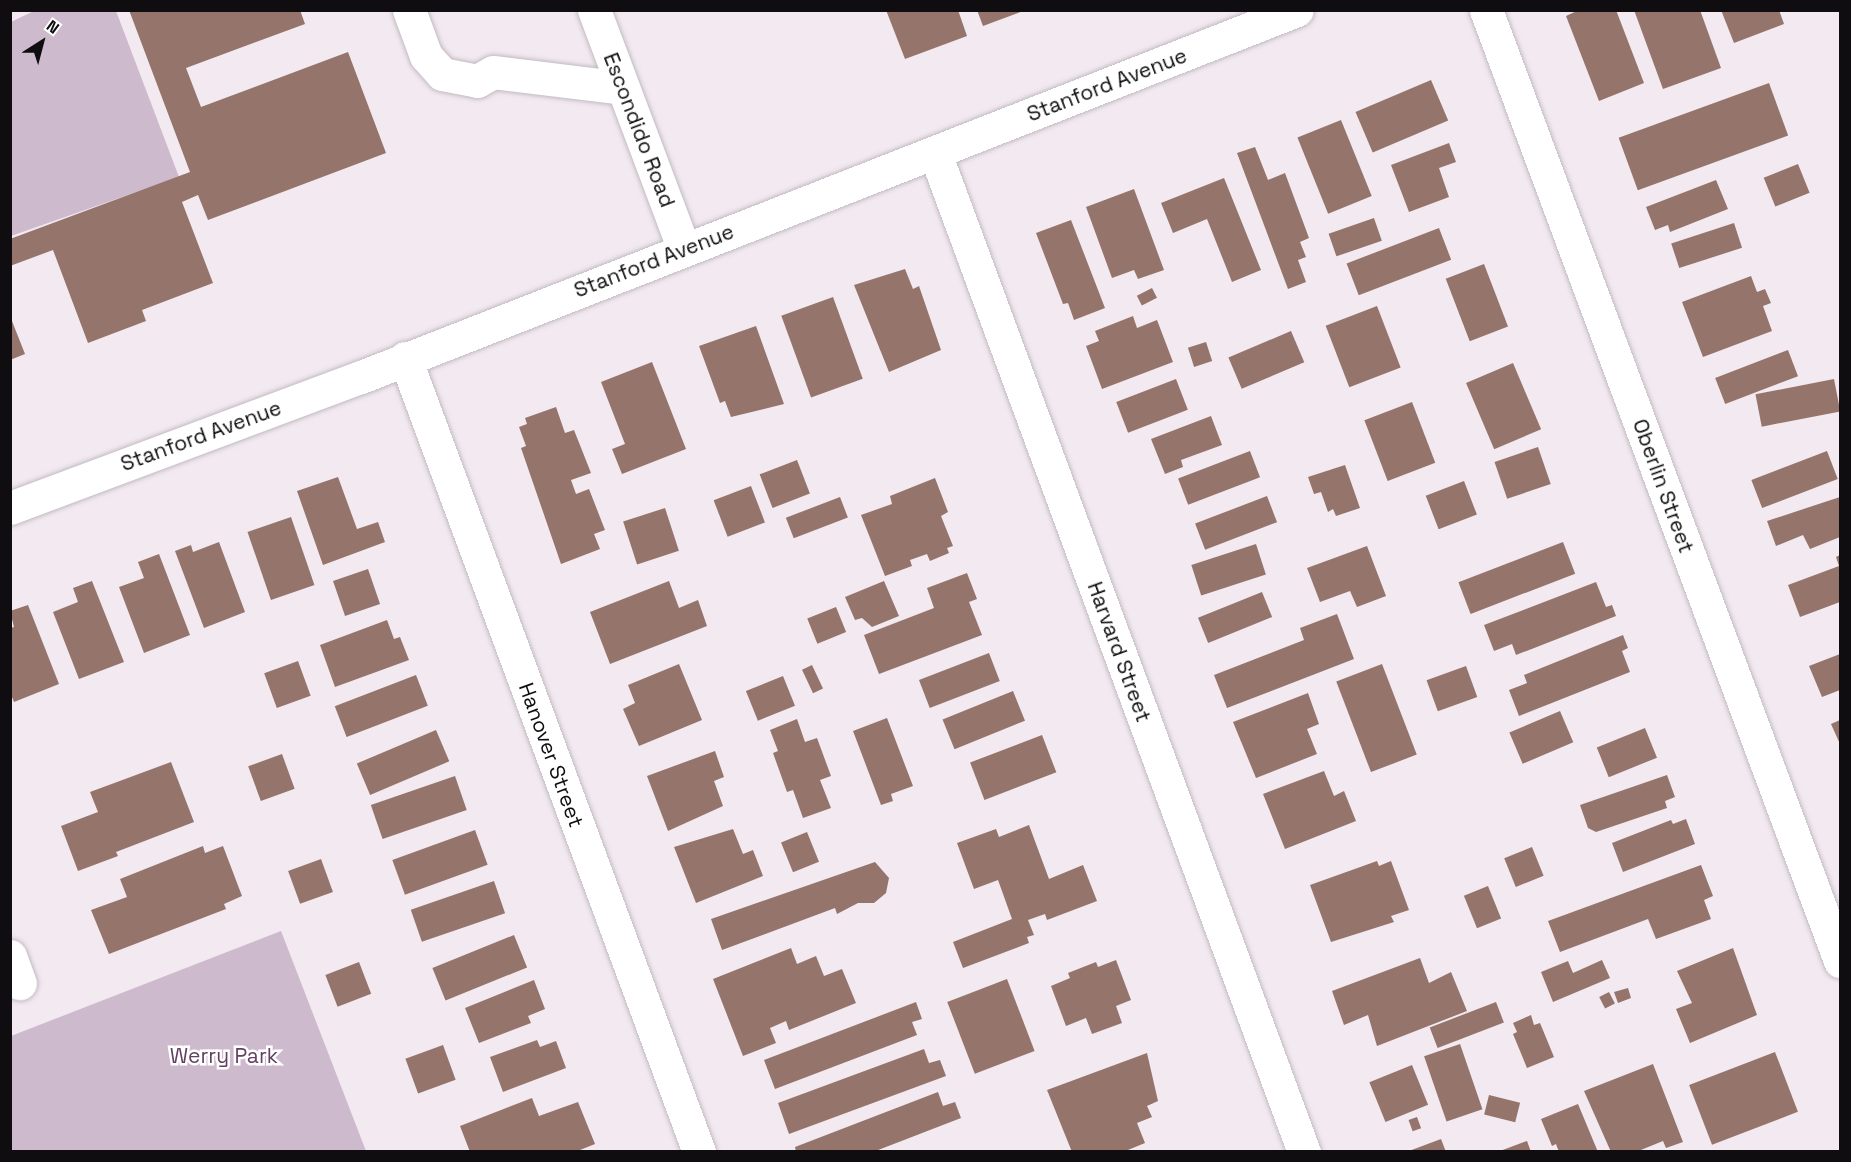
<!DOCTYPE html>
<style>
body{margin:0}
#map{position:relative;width:1851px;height:1162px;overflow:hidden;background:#f2e9f1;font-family:"Space Grotesk",sans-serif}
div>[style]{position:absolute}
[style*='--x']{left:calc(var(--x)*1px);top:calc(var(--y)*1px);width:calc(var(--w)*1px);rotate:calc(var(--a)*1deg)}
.green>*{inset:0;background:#cdbacd}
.building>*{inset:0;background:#95746b;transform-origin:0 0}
.roads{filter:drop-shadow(0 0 2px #c2bac2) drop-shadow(0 0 2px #c2bac2)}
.minor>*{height:33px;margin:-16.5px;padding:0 16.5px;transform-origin:16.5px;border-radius:16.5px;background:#fff}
span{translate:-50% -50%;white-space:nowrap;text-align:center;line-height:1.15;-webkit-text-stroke:5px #fff;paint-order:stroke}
.street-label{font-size:21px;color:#0f0d0f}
.park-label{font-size:21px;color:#633f63}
.frame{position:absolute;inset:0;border:12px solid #0f0d0f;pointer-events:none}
.north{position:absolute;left:12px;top:12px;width:60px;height:60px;-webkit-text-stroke:4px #fff;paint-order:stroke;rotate:36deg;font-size:16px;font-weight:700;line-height:24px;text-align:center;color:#0f0d0f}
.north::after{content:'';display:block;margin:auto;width:21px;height:27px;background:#0f0d0f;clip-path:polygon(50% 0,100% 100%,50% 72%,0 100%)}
</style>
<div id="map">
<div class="green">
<i style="clip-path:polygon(34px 11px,116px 11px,179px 177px,11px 236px,11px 22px)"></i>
<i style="clip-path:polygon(281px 931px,366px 1151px,11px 1151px,11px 1036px)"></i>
</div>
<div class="building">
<i style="clip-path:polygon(129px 10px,300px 10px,305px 24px,186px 68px,201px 107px,348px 52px,386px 153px,208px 220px,198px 195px,182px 202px,213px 283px,142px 310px,146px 321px,88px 343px,53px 250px,10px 266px,10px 239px,190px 172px)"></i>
<i style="clip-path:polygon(886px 10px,958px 10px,967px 36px,905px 59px)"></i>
<i style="clip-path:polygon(977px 10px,1023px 10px,1023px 11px,983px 26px)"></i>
<i style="clip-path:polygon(1579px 10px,1616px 10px,1644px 83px,1599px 101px,1566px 16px)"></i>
<i style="clip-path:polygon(1634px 10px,1700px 10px,1721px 68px,1663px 89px)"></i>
<i style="clip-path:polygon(1721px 10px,1779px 10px,1784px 24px,1734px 43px)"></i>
<i style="left:1431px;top:80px;width:44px;height:82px;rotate:67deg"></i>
<i style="left:1769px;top:83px;width:56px;height:160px;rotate:70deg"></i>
<i style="left:1341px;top:120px;width:82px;height:47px;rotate:68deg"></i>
<i style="clip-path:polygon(1449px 143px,1456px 162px,1439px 168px,1449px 197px,1409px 212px,1391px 165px)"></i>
<i style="clip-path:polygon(1255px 147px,1268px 180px,1285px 173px,1309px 238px,1300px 242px,1306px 257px,1298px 260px,1306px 282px,1288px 289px,1237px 153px)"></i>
<i style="left:1798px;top:164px;width:31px;height:37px;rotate:68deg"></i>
<i style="clip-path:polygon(1224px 178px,1261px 270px,1232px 282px,1207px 219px,1173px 233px,1161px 203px)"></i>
<i style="clip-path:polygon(1716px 180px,1728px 209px,1670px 232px,1668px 225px,1655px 230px,1646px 207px)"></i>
<i style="clip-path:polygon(1134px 189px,1164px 270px,1138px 279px,1134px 270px,1112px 278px,1086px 207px)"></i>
<i style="left:1374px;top:218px;width:24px;height:48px;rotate:71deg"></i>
<i style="clip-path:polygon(1071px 220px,1105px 308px,1074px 320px,1068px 303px,1063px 304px,1036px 233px)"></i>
<i style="left:1734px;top:223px;width:26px;height:66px;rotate:72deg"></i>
<i style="left:1439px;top:228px;width:34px;height:99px;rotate:69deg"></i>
<i style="left:1484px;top:264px;width:67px;height:41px;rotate:69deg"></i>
<i style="clip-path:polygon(905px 269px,913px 289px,919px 286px,941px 350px,889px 372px,854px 285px)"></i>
<i style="clip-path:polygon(1751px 276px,1757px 292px,1765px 289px,1771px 303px,1763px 306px,1772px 331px,1703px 357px,1682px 302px)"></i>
<i style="left:1152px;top:288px;width:11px;height:17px;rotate:63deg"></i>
<i style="left:833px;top:297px;width:87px;height:55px;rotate:70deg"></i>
<i style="left:1377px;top:306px;width:66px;height:55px;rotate:69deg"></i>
<i style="clip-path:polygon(10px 316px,25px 354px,10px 360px)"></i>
<i style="clip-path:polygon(1133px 316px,1137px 328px,1157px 320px,1173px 362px,1102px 389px,1086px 346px,1099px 341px,1095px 331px)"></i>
<i style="clip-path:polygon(756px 326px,784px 404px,731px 417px,725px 401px,720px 403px,699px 346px)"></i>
<i style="left:1291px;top:331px;width:34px;height:68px;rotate:67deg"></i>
<i style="left:1206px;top:342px;width:20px;height:19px;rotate:72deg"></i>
<i style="left:1788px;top:350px;width:28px;height:78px;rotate:69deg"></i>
<i style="clip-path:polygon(652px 362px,686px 449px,622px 474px,612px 449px,625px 444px,601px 382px)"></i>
<i style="left:1513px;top:363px;width:72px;height:51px;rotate:67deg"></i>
<i style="left:1176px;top:379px;width:33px;height:64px;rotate:69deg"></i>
<i style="left:1834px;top:379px;width:33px;height:80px;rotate:79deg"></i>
<i style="left:1412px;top:402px;width:65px;height:51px;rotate:69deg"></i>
<i style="clip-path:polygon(556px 407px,565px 433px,574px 430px,591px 473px,571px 480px,576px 494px,589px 489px,605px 530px,594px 534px,600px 549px,561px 564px,521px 448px,526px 446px,519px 427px,527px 424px,525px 418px)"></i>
<i style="clip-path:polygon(1211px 416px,1222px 445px,1181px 460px,1183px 467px,1165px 474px,1151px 439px)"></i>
<i style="left:1538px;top:447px;width:39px;height:46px;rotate:71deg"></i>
<i style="left:1250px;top:451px;width:28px;height:77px;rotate:69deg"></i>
<i style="left:1827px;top:451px;width:30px;height:81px;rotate:69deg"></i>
<i style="left:797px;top:460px;width:36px;height:40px;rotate:69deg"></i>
<i style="clip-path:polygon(1345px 465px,1360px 508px,1336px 516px,1333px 509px,1328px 512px,1321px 492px,1314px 494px,1308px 477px)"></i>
<i style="clip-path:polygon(338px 477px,357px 529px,378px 522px,385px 542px,323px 565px,297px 491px)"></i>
<i style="clip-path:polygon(935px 478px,948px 512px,941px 516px,953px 546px,947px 548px,949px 553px,930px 561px,927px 554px,910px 560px,912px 566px,885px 576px,861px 515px,892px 504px,890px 496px)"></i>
<i style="left:1464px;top:481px;width:36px;height:41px;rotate:69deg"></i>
<i style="left:751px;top:486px;width:39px;height:40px;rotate:69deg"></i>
<i style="left:1267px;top:496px;width:28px;height:77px;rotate:69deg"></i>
<i style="left:840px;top:497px;width:22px;height:58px;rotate:69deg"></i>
<i style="clip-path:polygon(1840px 497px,1840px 537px,1810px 549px,1803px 535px,1776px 546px,1767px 521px)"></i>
<i style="left:665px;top:508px;width:45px;height:44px;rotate:72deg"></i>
<i style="left:291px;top:517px;width:72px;height:46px;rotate:71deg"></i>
<i style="clip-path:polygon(219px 542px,245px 612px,204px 628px,175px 551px,191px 545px,193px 552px)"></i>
<i style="left:1563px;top:542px;width:34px;height:112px;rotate:69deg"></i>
<i style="left:1256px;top:544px;width:32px;height:68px;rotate:72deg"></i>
<i style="clip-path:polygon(1367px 546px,1386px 596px,1357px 607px,1350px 591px,1320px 602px,1307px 568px)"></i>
<i style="clip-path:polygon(159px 554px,190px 635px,144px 653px,119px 587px,144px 578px,138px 562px)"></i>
<i style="clip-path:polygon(1840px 555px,1840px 602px,1800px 617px,1788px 585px,1839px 566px,1836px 557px)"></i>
<i style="left:368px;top:569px;width:37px;height:37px;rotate:71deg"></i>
<i style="clip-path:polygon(967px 573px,977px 599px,969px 602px,982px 635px,879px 674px,864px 635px,934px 608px,927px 588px)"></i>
<i style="clip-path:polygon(92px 581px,124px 662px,79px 679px,53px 612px,78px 602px,73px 588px)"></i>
<i style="clip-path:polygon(669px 581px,679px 608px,698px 600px,707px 626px,610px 664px,590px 612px)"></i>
<i style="clip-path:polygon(884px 581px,899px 616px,872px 627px,862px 618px,855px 620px,845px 597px)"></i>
<i style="clip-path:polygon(1596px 582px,1606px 607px,1612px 605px,1616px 616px,1516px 655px,1512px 644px,1494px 651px,1484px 625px)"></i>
<i style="left:1262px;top:592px;width:27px;height:69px;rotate:68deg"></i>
<i style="clip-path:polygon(28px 605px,59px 684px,14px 702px,10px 692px,10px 628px,14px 627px,10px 611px)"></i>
<i style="left:836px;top:607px;width:27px;height:31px;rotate:68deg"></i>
<i style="clip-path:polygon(1337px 614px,1354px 659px,1227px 708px,1214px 675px,1304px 640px,1300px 628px)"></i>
<i style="clip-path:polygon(387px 620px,394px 639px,400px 637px,409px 660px,335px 687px,320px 645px)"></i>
<i style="clip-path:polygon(1623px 635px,1628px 648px,1622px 651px,1630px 672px,1519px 716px,1509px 690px,1527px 683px,1524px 675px)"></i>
<i style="left:989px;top:653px;width:30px;height:75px;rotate:69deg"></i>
<i style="clip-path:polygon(1840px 654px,1840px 690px,1822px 697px,1809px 666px)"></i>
<i style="left:298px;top:661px;width:37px;height:36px;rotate:70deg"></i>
<i style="clip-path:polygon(679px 664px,702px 720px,639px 746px,623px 709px,635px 703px,628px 685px)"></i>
<i style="left:1382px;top:664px;width:97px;height:49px;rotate:69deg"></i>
<i style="left:812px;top:665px;width:26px;height:11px;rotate:65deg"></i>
<i style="left:1466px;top:666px;width:33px;height:42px;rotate:70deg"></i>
<i style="left:416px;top:675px;width:33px;height:87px;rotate:69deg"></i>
<i style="left:783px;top:676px;width:32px;height:40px;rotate:68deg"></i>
<i style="left:1013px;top:691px;width:32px;height:76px;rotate:68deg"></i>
<i style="clip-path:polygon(1308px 693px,1319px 724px,1307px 729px,1317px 754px,1256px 778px,1233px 722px)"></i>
<i style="left:1560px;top:711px;width:34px;height:55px;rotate:67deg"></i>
<i style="clip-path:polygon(887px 718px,913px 786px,891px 794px,893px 801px,881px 805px,853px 731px)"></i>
<i style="clip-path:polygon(797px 719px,805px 742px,817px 738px,831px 776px,820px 780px,831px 808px,803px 818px,793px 790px,787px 792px,773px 753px,778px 751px,770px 730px)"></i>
<i style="clip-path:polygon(1840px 720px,1840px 744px,1831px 724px)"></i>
<i style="left:1645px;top:728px;width:32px;height:52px;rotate:68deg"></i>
<i style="left:436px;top:730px;width:34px;height:86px;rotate:67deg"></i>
<i style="left:1042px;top:735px;width:40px;height:77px;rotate:69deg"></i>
<i style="clip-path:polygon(715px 751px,724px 777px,714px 781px,723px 806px,668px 831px,647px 776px)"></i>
<i style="left:282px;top:754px;width:37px;height:36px;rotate:70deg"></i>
<i style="clip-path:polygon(171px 762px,194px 822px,116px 852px,118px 856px,78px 871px,61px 826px,98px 812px,90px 792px)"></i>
<i style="clip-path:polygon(1324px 771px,1334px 796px,1344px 791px,1356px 821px,1285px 849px,1263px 794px)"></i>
<i style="clip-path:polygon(1667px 775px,1675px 797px,1665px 801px,1667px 808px,1596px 832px,1588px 828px,1580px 805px)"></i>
<i style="left:455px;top:776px;width:36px;height:89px;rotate:71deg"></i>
<i style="clip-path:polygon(1686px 819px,1695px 844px,1623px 872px,1612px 843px,1671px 820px,1673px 824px)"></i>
<i style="clip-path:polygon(1029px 825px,1049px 879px,1083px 865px,1097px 901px,1047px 920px,1045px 914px,1028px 920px,1034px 935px,1027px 937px,1029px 943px,963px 968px,953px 942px,1012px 919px,998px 880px,974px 889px,957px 843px,996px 829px,999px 837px)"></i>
<i style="clip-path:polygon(733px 829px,743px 854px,753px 850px,763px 876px,696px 903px,674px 847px)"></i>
<i style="left:475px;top:830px;width:37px;height:88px;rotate:70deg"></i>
<i style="left:807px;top:832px;width:32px;height:28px;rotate:68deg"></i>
<i style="clip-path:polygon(203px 846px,205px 853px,223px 846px,242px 896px,224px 904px,226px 909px,109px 954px,91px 910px,127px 897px,120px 879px)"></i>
<i style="left:1532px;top:847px;width:31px;height:30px;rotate:68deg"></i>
<i style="left:321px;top:859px;width:35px;height:35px;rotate:70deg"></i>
<i style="clip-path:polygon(1377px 861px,1379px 866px,1391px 861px,1409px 910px,1391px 916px,1394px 922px,1331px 942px,1310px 885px)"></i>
<i style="clip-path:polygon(875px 862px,889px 878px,886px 893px,874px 903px,858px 903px,837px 914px,835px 908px,722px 950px,711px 919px)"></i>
<i style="clip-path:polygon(1701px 865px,1713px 896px,1704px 900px,1711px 919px,1656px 939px,1648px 919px,1560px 952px,1548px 921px)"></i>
<i style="left:494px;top:881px;width:34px;height:88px;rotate:71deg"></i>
<i style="left:1488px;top:886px;width:35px;height:26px;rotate:68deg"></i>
<i style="left:514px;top:935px;width:35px;height:88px;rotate:68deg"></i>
<i style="clip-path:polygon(791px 948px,797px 964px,816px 956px,824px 976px,842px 969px,856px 1003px,789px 1030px,786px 1021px,770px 1028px,776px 1043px,743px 1056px,713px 979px)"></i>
<i style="clip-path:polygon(1733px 948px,1757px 1015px,1690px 1043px,1676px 1009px,1692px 1003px,1677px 971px)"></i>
<i style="clip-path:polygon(1420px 958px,1429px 983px,1451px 972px,1467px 1011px,1377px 1046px,1368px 1015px,1344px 1025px,1332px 991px)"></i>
<i style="clip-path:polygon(1116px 960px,1131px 1000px,1116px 1006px,1122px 1023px,1092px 1034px,1086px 1018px,1066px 1026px,1051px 986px,1070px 978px,1068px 973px,1096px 962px,1098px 967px)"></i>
<i style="clip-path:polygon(1602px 960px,1610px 978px,1553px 1002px,1541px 972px,1568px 961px,1573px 973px)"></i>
<i style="left:359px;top:962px;width:34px;height:36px;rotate:69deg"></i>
<i style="left:1007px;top:979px;width:77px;height:64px;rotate:69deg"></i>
<i style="clip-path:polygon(534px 980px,545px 1009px,528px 1016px,531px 1023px,479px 1043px,465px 1008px)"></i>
<i style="clip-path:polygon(1628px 988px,1631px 998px,1618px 1003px,1614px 992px)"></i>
<i style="left:1609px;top:992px;width:13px;height:11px;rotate:63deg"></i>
<i style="clip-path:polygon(916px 1002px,922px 1019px,912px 1022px,917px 1035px,775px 1089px,764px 1060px)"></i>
<i style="left:1496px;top:1002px;width:22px;height:71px;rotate:69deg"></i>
<i style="clip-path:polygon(1531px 1015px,1534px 1025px,1540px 1023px,1554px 1057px,1527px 1068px,1513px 1034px,1517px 1032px,1513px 1023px)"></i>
<i style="clip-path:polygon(537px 1040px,540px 1047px,556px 1041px,566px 1068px,503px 1092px,490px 1057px)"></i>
<i style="left:1460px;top:1044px;width:69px;height:38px;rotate:71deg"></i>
<i style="left:443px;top:1045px;width:37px;height:40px;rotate:70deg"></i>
<i style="clip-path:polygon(924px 1049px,929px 1063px,940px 1060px,946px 1076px,789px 1134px,778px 1103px)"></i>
<i style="left:1775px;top:1052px;width:64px;height:92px;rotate:69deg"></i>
<i style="clip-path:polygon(1147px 1053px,1158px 1101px,1147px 1106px,1152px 1117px,1137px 1123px,1145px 1143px,1123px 1152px,1072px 1152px,1047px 1090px)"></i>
<i style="clip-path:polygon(1653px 1064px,1683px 1142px,1666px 1148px,1663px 1141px,1636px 1152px,1611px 1152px,1584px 1091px)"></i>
<i style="left:1412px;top:1065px;width:43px;height:46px;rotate:68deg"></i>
<i style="clip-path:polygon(938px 1092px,943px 1106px,955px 1102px,961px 1118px,873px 1152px,796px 1152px,795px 1147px)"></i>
<i style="left:1489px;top:1095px;width:32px;height:20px;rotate:14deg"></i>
<i style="clip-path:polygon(532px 1098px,539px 1116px,578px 1102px,595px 1144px,575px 1152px,470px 1152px,460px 1126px)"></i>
<i style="clip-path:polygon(1578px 1104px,1598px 1152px,1559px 1152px,1556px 1144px,1552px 1146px,1541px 1119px)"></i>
<i style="left:1417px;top:1117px;width:12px;height:9px;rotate:70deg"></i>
<i style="clip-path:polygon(1441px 1139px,1446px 1152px,1409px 1152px,1409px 1151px)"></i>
<i style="clip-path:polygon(1527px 1141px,1531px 1152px,1500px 1152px,1500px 1151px)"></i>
</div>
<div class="roads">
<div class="minor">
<i style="--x:409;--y:10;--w:49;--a:69.7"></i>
<i style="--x:426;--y:56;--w:24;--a:48"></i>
<i style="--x:442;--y:74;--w:36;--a:11"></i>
<i style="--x:477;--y:81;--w:18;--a:-29"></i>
<i style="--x:493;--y:72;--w:131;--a:7"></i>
<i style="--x:594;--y:10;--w:256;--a:69.4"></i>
<i style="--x:1486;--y:10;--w:1015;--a:69.58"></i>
<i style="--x:935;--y:153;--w:1065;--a:69.73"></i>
<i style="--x:405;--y:358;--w:847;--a:69.68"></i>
<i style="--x:10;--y:508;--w:375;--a:-20.5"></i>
<i style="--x:361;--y:377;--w:1005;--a:-21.41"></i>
<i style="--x:10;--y:956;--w:29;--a:70"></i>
</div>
</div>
<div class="street-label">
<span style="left:1107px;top:85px;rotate:-21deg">Stanford Avenue</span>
<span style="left:639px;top:130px;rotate:69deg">Escondido Road</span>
<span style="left:654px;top:261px;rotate:-21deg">Stanford Avenue</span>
<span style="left:201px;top:436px;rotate:-20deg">Stanford Avenue</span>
<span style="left:1663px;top:486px;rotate:70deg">Oberlin Street</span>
<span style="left:1119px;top:652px;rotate:70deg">Harvard Street</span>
<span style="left:551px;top:755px;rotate:70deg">Hanover Street</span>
</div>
<div class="park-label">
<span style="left:224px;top:1056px">Werry Park</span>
</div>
<div class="frame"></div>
<div class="north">N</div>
</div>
